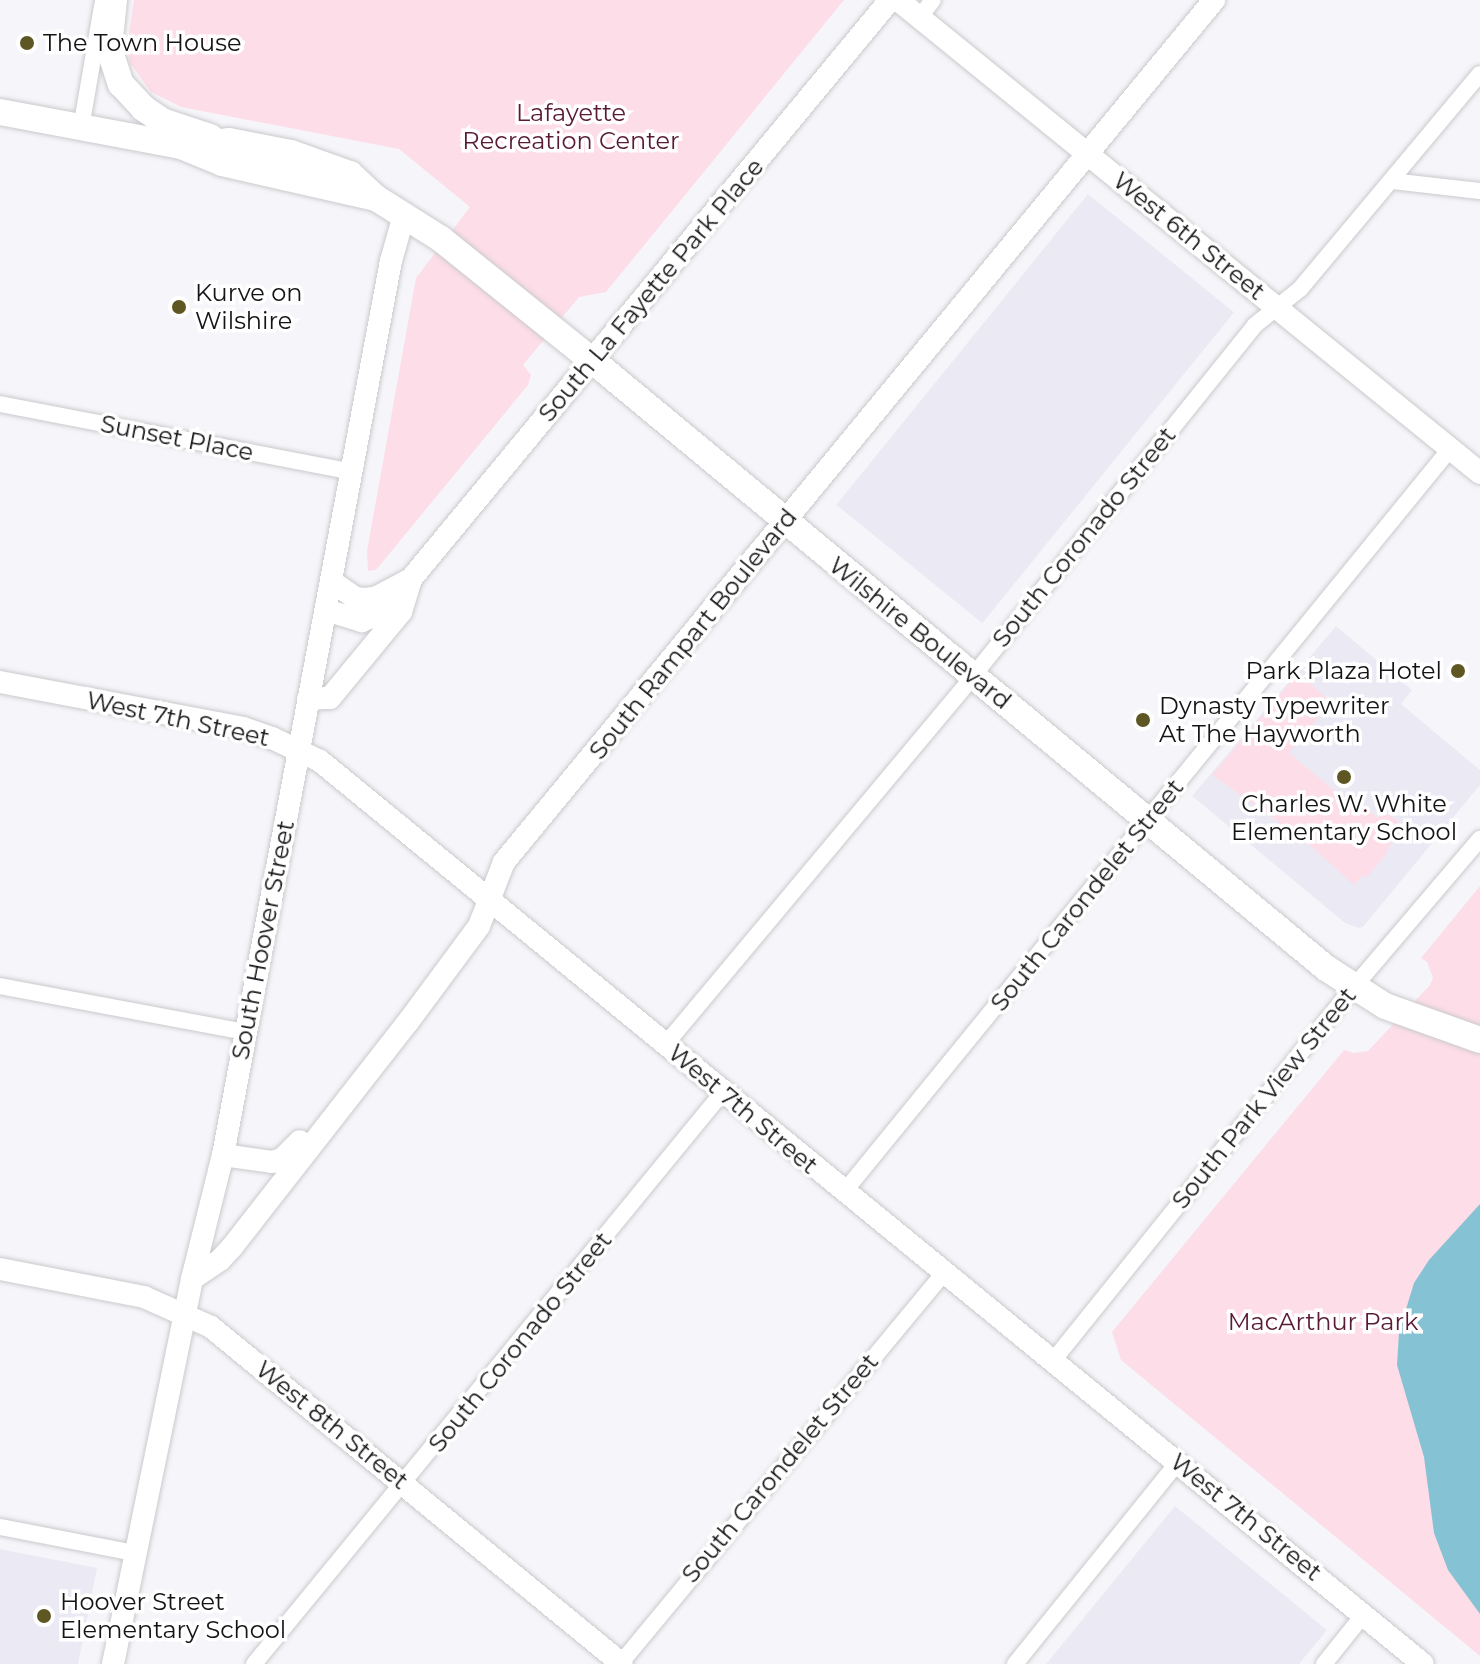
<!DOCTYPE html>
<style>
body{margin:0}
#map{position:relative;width:1480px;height:1664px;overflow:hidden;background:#f6f6fa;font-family:Montserrat,sans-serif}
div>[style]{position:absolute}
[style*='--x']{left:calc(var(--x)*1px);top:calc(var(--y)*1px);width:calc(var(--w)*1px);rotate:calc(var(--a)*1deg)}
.built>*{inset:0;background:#ebeaf4;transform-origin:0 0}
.green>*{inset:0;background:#fddde7}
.water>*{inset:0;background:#85c2d3}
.roads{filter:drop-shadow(0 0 2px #cacacd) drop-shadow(0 0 2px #cacacd)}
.street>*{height:16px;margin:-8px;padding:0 8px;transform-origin:8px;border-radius:8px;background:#fff}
.secondary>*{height:22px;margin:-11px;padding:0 11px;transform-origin:11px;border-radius:11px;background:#fff}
.primary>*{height:26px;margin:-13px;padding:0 13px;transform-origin:13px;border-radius:13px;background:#fff}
.dots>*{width:22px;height:22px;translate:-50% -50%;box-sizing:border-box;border:4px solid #fff;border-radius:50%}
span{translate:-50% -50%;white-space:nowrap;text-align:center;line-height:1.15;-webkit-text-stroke:7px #fff;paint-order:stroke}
.poi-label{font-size:24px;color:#141416}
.left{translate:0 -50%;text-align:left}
.right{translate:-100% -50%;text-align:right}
.park-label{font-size:24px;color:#591a35}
.street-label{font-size:24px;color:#141416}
</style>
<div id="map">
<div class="built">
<i style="left:1088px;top:194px;width:188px;height:400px;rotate:39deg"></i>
<i style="clip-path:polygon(1336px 626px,1412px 690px,1401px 704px,1480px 770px,1480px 785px,1363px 927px,1358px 928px,1345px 923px,1192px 796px)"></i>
<i style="clip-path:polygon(1175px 1506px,1327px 1630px,1299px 1664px,1046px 1664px)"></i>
<i style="clip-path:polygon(0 1549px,97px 1568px,78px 1664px,0 1664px)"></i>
</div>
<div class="green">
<i style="clip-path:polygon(134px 0,844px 0,606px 292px,579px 297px,523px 365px,531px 375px,528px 385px,376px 570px,368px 571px,367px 551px,416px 278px,470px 207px,399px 149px,181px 107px,151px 92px,130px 63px,127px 46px)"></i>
<i style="clip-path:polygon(1298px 673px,1331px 702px,1289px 753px,1355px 808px,1360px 803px,1378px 818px,1385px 811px,1399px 822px,1386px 854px,1367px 877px,1362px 876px,1354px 885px,1303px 839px,1212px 775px)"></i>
<i style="clip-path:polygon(1480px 886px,1480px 1656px,1121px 1360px,1112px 1332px,1344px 1050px,1354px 1053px,1368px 1051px,1430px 985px,1433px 978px,1427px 962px,1421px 958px)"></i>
</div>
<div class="water">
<i style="clip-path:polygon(1480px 1204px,1480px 1614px,1448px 1570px,1434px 1533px,1424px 1457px,1397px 1365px,1399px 1332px,1414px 1283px,1429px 1260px)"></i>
</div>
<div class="roads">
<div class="street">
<i style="--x:920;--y:17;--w:21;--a:-53"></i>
<i style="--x:81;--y:128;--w:130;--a:-80.2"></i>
<i style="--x:1392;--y:181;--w:89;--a:6.5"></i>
<i style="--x:0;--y:404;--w:359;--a:10.9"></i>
<i style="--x:0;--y:986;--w:249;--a:10.6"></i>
<i style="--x:665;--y:1045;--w:481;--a:-50.1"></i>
<i style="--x:973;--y:676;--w:450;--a:-51.2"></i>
<i style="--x:1255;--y:325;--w:58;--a:-38.7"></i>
<i style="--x:1300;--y:289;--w:280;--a:-50.1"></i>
<i style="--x:844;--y:1192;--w:959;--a:-50.8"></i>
<i style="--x:1052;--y:1362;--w:480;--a:-51.2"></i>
<i style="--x:1353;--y:988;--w:196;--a:-49.6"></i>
<i style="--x:0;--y:1527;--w:136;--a:11"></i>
<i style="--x:254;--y:1664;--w:738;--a:-50.66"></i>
<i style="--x:620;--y:1664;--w:506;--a:-50.37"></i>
<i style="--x:1015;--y:1664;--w:260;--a:-51.1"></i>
<i style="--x:1324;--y:1664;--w:64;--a:-51.3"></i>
</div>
<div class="secondary">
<i style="--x:898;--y:0;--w:750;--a:39.1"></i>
<i style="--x:331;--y:581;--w:29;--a:35"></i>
<i style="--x:355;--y:598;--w:10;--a:6"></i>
<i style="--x:365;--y:599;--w:12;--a:-9"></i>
<i style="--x:377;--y:597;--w:38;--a:-28"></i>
<i style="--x:411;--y:579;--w:751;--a:-50.4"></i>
<i style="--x:326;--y:610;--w:38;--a:17"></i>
<i style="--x:362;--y:621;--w:45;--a:-23.7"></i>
<i style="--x:0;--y:682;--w:247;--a:10.7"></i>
<i style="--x:243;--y:728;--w:31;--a:19"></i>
<i style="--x:272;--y:738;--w:53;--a:25.6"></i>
<i style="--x:320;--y:761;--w:1425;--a:39.31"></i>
<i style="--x:308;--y:699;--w:22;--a:-3"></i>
<i style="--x:330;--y:698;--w:112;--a:-50.5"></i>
<i style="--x:401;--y:612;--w:34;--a:-73"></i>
<i style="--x:223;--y:1155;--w:49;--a:8.1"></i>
<i style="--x:272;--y:1162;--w:10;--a:-17"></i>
<i style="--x:282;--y:1159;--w:25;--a:-45"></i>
<i style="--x:0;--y:1269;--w:147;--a:11"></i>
<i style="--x:144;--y:1297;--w:73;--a:24.1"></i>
<i style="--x:211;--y:1327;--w:531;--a:39.35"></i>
<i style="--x:192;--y:1279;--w:34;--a:-34"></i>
<i style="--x:220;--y:1260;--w:18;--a:-47"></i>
<i style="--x:232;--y:1247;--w:286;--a:-52"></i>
<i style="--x:408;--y:1022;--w:119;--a:-53.5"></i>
<i style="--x:479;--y:926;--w:69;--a:-68.7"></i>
<i style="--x:504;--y:862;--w:1117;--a:-50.52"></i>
<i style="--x:113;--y:1664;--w:393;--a:-78.4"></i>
<i style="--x:192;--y:1279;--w:128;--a:-76"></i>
<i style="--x:223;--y:1155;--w:910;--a:-79.36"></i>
<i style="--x:391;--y:261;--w:48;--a:-74.2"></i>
</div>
<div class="primary">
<i style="--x:114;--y:0;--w:48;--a:95.9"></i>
<i style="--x:109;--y:48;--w:38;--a:72"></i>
<i style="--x:121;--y:84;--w:33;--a:47"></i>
<i style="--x:143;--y:108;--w:23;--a:34"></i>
<i style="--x:162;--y:121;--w:51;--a:18.4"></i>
<i style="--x:0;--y:112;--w:184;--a:10.6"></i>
<i style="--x:181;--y:146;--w:44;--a:22.5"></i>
<i style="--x:222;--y:163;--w:158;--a:12.8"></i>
<i style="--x:181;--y:146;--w:48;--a:-5.9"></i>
<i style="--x:229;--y:141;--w:63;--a:11"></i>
<i style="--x:291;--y:153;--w:63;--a:19.6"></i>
<i style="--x:350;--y:174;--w:35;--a:43"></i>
<i style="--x:376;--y:198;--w:77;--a:32.2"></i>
<i style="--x:441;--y:239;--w:195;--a:38.8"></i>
<i style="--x:593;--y:361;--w:952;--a:39.63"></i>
<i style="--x:1326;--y:968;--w:70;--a:32.8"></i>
<i style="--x:1385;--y:1006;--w:101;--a:19.7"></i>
</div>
</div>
<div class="dots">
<i style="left:27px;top:43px;background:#5e5723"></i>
<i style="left:179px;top:307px;background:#5e5723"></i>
<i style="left:1458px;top:671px;background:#5e5723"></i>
<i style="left:1143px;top:720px;background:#5e5723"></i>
<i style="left:1344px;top:777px;background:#5e5723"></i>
<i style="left:44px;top:1616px;background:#5e5723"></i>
</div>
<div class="poi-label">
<span class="left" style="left:43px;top:43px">The Town House</span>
<span class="left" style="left:195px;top:307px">Kurve on<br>Wilshire</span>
<span class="right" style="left:1442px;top:671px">Park Plaza Hotel</span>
<span class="left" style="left:1159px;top:720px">Dynasty Typewriter<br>At The Hayworth</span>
<span style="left:1344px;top:818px">Charles W. White<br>Elementary School</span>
<span class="left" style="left:60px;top:1616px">Hoover Street<br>Elementary School</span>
</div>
<div class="park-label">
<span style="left:571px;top:127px">Lafayette<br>Recreation Center</span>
<span style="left:1323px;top:1322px">MacArthur Park</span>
</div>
<div class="street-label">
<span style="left:1189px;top:236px;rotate:39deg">West 6th Street</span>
<span style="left:651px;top:290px;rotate:-50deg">South La Fayette Park Place</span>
<span style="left:177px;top:438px;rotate:11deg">Sunset Place</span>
<span style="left:1084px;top:537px;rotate:-51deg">South Coronado Street</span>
<span style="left:920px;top:633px;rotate:39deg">Wilshire Boulevard</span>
<span style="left:693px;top:634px;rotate:-51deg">South Rampart Boulevard</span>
<span style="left:178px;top:719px;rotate:12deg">West 7th Street</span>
<span style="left:1087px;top:895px;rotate:-51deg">South Carondelet Street</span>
<span style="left:263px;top:940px;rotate:-79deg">South Hoover Street</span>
<span style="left:1264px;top:1098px;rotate:-51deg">South Park View Street</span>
<span style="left:743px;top:1109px;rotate:40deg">West 7th Street</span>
<span style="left:520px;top:1342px;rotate:-51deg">South Coronado Street</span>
<span style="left:332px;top:1425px;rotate:39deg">West 8th Street</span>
<span style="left:780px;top:1468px;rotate:-50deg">South Carondelet Street</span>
<span style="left:1246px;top:1517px;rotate:39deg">West 7th Street</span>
</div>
</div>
